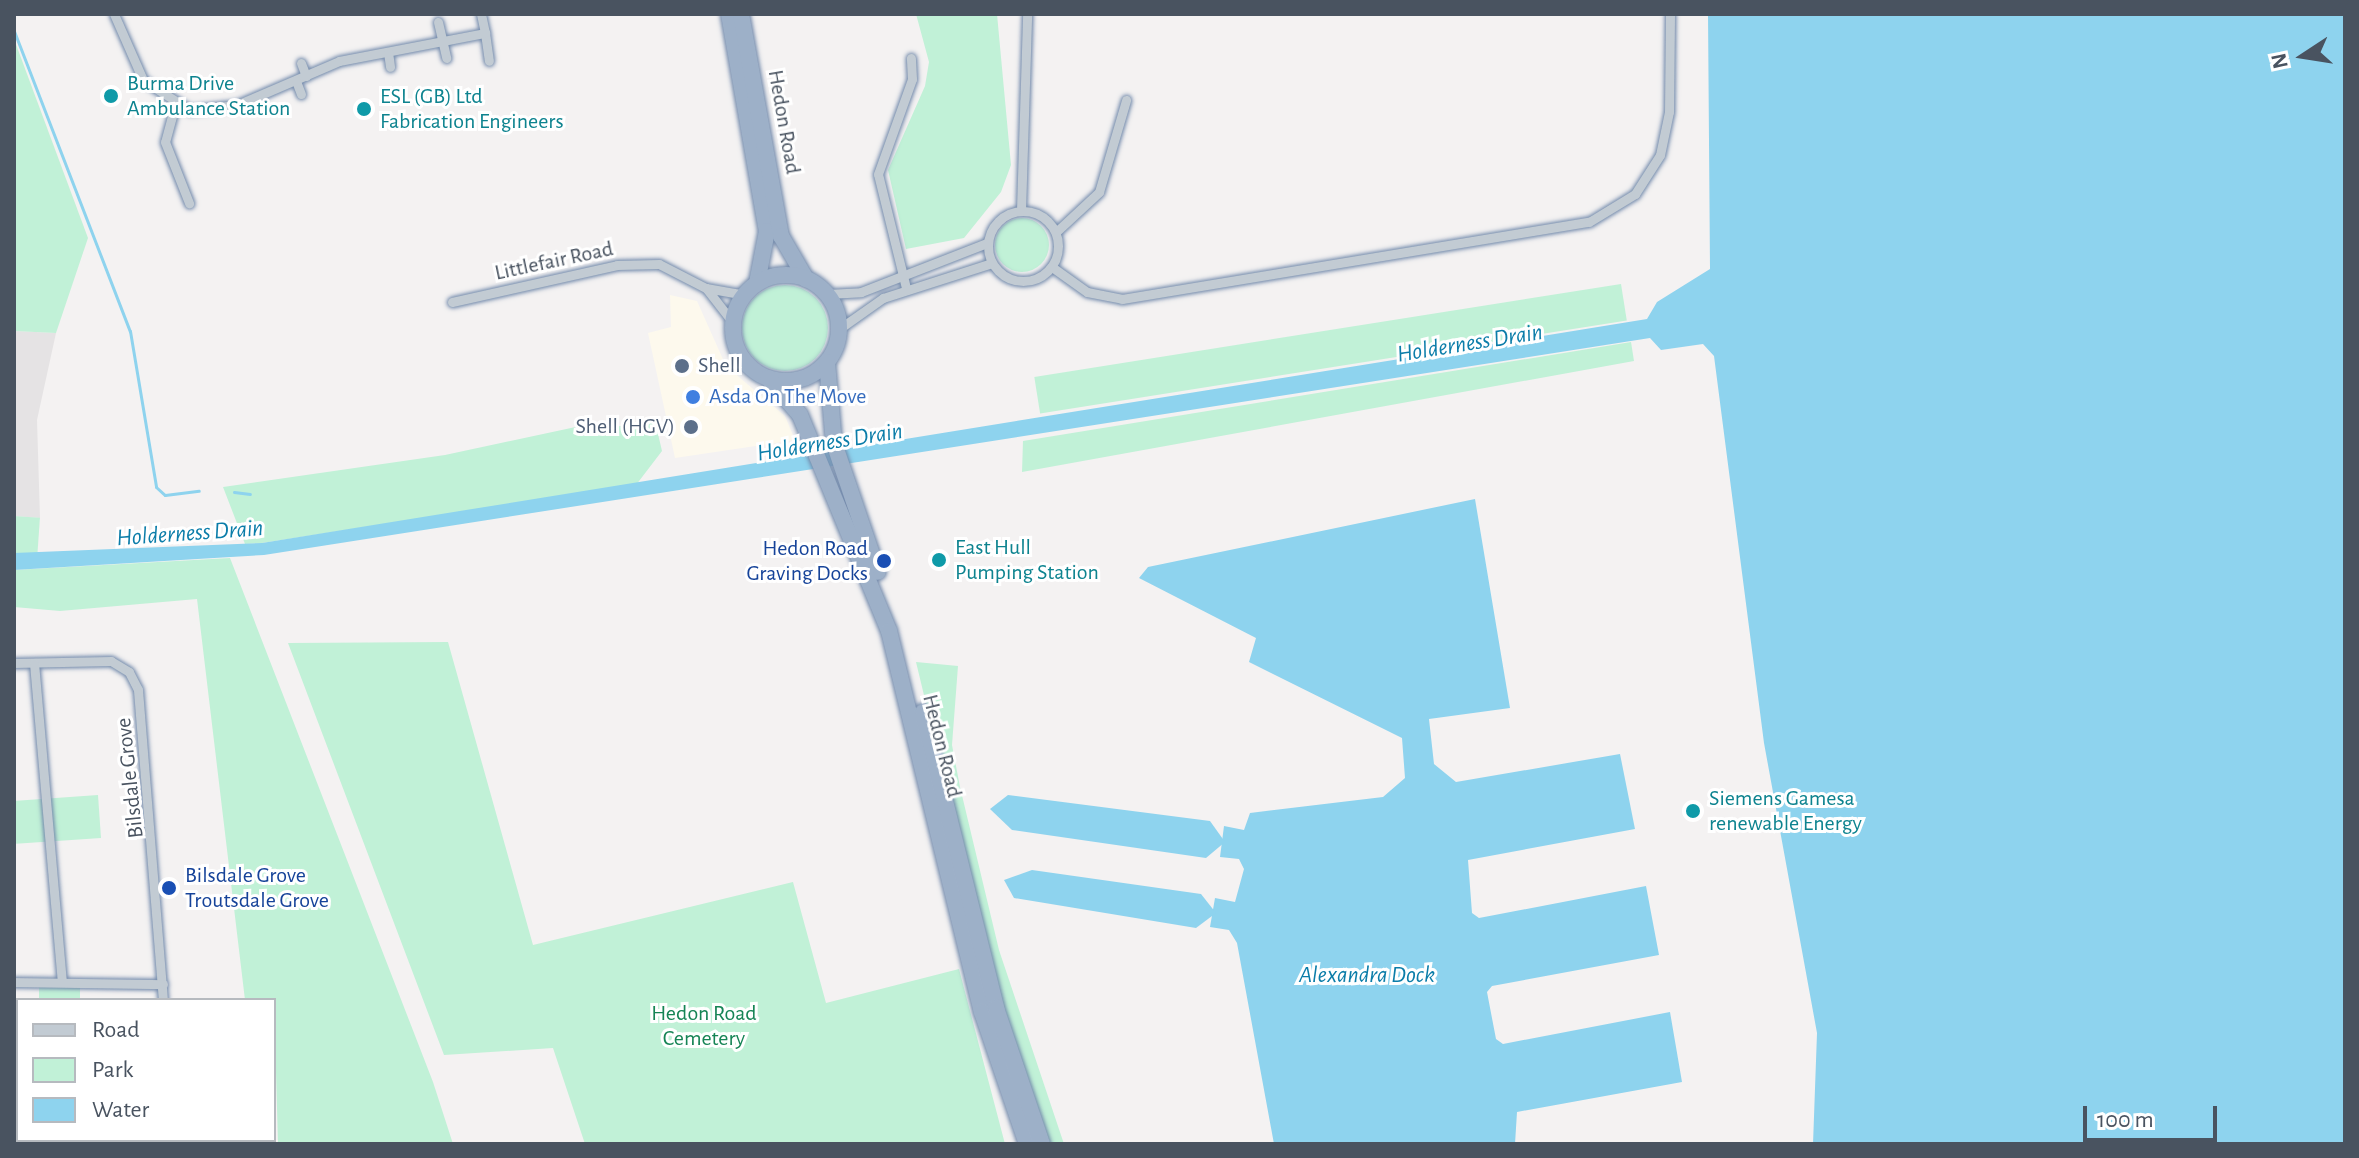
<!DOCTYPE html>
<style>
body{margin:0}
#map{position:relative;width:2359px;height:1158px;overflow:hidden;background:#f4f2f2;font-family:"Alegreya Sans",sans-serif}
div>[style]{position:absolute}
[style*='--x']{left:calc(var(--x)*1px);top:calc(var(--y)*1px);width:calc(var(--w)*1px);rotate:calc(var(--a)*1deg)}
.commercial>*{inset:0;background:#fdf9ed}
.education>*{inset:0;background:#e5e3e4}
.green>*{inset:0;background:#c1f1d7;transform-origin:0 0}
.round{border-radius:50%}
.water>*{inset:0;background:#8ed3ee}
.stream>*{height:3px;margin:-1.5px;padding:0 1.5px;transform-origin:1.5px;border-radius:1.5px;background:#8ed3ee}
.roads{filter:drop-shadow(0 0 2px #748bac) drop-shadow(0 0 2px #748bac)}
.minor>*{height:9px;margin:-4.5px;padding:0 4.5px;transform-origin:4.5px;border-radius:4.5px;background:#c2cbd3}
.minor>.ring{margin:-4.5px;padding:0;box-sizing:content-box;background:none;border:9px solid #c2cbd3;border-radius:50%}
.trunk>*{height:16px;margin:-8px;padding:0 8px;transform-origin:8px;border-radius:8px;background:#9db0c8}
.trunk>.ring{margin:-8px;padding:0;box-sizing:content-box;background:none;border:16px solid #9db0c8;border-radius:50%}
.dots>*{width:22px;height:22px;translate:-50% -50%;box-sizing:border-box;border:4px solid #fff;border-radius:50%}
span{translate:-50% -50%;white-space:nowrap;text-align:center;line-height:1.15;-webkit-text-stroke:6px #fff;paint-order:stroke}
.culture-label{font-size:22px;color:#0d838f}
.left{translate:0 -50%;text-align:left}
.street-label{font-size:22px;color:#495360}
.service-label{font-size:22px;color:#4e5e75}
.right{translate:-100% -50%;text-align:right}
.shop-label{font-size:22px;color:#366cbe}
.transit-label{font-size:22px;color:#164399}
.park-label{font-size:22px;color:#168455}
.water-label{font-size:24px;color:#0b7da9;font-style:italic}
.frame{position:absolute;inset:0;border:16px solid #495360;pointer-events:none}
.legend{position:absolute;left:16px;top:998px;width:260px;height:144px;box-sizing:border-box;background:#fff;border:2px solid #b6babf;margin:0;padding:10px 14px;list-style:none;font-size:24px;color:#495360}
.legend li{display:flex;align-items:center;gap:16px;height:40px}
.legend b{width:40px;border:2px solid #b6babf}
.north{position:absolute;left:2263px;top:16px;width:80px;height:80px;-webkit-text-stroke:6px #fff;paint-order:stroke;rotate:258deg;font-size:22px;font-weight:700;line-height:32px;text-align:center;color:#495360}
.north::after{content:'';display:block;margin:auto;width:28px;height:36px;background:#495360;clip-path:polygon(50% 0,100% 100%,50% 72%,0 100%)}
.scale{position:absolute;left:2083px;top:1106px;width:134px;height:36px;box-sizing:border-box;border:4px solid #495360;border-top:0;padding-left:10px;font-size:24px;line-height:28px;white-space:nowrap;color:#495360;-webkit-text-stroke:6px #fff;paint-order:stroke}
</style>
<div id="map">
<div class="commercial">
<i style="clip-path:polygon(670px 295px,697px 301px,726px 366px,785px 416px,795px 440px,675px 458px,648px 333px,671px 327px)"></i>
</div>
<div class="education">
<i style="clip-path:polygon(14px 331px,56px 333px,37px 420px,40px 518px,14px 516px)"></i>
</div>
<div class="green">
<i style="clip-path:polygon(916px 14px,997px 14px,1011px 165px,1001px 192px,964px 238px,906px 249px,888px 170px,925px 86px,929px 62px)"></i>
<i style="clip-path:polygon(14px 39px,88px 238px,56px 333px,14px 331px)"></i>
<i class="round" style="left:995px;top:218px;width:54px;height:54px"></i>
<i style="left:1621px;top:284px;width:37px;height:594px;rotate:81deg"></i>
<i class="round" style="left:742px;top:285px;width:86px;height:86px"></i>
<i style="clip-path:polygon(1631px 342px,1634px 361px,1022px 472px,1023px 441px)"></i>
<i style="clip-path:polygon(655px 421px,662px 451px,636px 485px,262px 543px,245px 544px,223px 487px,445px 455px,585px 425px,586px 431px)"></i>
<i style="left:14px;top:516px;width:26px;height:37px;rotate:4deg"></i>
<i style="clip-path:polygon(230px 558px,433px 1082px,453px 1144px,278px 1144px,274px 1000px,245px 1000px,197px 599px,60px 611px,14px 607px,14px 570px)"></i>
<i style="clip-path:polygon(448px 642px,533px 945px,793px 882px,826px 1003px,959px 969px,1005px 1144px,585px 1144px,553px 1048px,444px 1055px,288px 643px)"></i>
<i style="clip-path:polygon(916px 662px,958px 666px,952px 745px,960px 787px,999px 950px,1064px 1144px,1045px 1144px,999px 1007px)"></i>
<i style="left:98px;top:795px;width:43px;height:85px;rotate:86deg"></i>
<i style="left:39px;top:982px;width:41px;height:18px"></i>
</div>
<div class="water">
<i style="clip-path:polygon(1708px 14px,2345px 14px,2345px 1144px,1813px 1144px,1817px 1033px,1764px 743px,1714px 356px,1703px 344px,1661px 350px,1650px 338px,264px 555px,14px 570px,14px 553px,262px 543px,1647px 319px,1657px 302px,1710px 269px)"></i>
<i style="clip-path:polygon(1475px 499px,1510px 708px,1429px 719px,1434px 764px,1456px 782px,1620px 754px,1635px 829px,1468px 860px,1472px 913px,1479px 918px,1646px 886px,1659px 955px,1492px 986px,1487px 992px,1496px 1039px,1503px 1044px,1670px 1012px,1682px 1082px,1517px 1112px,1515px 1144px,1274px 1144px,1237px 943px,1229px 930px,1210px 927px,1215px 898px,1235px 902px,1244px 869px,1239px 859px,1220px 857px,1224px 826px,1244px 830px,1250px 813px,1383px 797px,1405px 778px,1402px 738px,1249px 662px,1256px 638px,1139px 578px,1148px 567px)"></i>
<i style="clip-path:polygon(1008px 795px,1210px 821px,1225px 842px,1206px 858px,1012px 830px,990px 809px)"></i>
<i style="clip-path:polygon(1032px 870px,1201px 894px,1216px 913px,1196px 928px,1014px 898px,1004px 880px)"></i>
</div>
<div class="stream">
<i style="--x:14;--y:31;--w:322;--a:68.9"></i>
<i style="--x:130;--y:331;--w:158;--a:80.5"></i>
<i style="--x:156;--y:487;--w:12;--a:42"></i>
<i style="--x:165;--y:495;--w:34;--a:-7"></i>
<i style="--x:234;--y:492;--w:16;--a:7"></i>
</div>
<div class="roads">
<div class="minor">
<i style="--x:114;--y:14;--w:72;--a:66.3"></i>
<i style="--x:143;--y:80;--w:56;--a:32.6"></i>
<i style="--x:190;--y:110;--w:47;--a:-6.1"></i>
<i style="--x:237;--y:105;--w:111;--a:-23.3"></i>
<i style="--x:339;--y:61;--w:149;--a:-10.9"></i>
<i style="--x:485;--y:33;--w:28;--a:82"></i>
<i style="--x:481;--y:14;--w:19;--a:78"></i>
<i style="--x:438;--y:22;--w:37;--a:77"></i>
<i style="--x:388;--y:52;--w:15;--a:82"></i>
<i style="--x:301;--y:63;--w:14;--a:69"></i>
<i style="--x:296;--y:81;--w:14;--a:69"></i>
<i style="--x:175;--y:105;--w:38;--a:105"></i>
<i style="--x:165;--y:142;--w:66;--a:68.5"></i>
<i style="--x:1021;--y:210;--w:196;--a:-88.2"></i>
<i class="ring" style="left:988px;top:211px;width:61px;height:61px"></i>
<i style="--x:1056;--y:232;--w:59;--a:-42.9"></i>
<i style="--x:1099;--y:192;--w:96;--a:-73.6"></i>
<i style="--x:1052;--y:267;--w:43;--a:35.5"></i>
<i style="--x:1087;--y:292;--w:36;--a:11"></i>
<i style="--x:1122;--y:299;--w:473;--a:-9.4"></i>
<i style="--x:1589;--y:222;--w:54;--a:-31.3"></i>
<i style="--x:1635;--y:194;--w:46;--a:-57.3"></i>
<i style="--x:1660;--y:155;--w:44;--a:-78.2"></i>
<i style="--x:1669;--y:112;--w:98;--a:-89.4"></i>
<i style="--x:706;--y:288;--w:40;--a:10"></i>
<i style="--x:906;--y:288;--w:117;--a:-103.8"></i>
<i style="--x:878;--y:174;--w:101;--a:-70.3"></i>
<i style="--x:912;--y:79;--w:21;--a:-93"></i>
<i style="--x:827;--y:294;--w:34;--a:-3"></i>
<i style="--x:861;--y:292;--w:135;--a:-21.3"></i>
<i style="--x:452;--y:302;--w:169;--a:-12.6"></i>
<i style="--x:617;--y:265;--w:42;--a:-1.4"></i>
<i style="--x:659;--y:264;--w:53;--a:27.1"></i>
<i style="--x:706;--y:288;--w:46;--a:52.1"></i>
<i style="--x:839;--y:329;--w:54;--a:-35.2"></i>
<i style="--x:883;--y:298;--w:114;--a:-17.8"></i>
<i style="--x:14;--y:663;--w:97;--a:-1.2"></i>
<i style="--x:111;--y:661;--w:21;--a:31"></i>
<i style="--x:129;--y:672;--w:20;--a:63"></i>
<i style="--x:138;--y:690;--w:311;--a:85.4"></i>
<i style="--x:34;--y:663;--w:320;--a:85"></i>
<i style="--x:14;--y:982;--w:149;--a:0.8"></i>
<i style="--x:14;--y:1071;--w:4;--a:0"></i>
<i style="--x:64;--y:1144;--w:4;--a:-90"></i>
<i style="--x:160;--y:1144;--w:4;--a:-90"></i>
</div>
<div class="trunk">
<i style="--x:729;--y:14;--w:220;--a:80.1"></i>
<i style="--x:767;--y:231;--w:53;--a:100.9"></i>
<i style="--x:741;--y:14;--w:226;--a:79.8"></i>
<i style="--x:781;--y:236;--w:50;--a:59.8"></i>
<i class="ring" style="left:733px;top:275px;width:90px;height:90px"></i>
<i style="--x:827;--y:362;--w:81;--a:85.1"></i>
<i style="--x:834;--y:443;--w:136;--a:71.2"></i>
<i style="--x:768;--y:378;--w:49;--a:49.1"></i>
<i style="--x:800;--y:415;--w:234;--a:67.6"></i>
<i style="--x:889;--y:631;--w:392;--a:76.3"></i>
<i style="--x:982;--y:1012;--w:139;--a:71.2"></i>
<i style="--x:923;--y:712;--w:305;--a:76.1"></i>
<i style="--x:996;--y:1008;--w:144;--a:71.3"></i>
</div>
</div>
<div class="dots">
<i style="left:111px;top:96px;background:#0f9aa8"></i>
<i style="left:364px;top:109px;background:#0f9aa8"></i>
<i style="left:682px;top:366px;background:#5c6f8a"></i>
<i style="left:693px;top:397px;background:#3f7fe0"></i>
<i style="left:691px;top:427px;background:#5c6f8a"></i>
<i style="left:939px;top:560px;background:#0f9aa8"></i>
<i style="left:884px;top:561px;background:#1a4fb4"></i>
<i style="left:1693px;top:811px;background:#0f9aa8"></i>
<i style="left:169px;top:888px;background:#1a4fb4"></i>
</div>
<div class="culture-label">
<span class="left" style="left:127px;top:96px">Burma Drive<br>Ambulance Station</span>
<span class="left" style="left:380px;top:109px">ESL (GB) Ltd<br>Fabrication Engineers</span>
<span class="left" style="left:955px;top:560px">East Hull<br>Pumping Station</span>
<span class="left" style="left:1709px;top:811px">Siemens Gamesa<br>renewable Energy</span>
</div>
<div class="street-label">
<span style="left:784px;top:122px;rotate:80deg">Hedon Road</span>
<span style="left:554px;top:261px;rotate:-12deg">Littlefair Road</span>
<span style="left:942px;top:746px;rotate:76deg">Hedon Road</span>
<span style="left:130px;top:778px;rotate:-96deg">Bilsdale Grove</span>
</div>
<div class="service-label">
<span class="left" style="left:698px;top:366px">Shell</span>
<span class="right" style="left:675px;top:427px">Shell (HGV)</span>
</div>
<div class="shop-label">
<span class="left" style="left:709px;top:397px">Asda On The Move</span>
</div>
<div class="transit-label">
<span class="right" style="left:868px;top:561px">Hedon Road<br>Graving Docks</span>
<span class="left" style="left:185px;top:888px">Bilsdale Grove<br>Troutsdale Grove</span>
</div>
<div class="park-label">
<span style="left:704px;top:1026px">Hedon Road<br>Cemetery</span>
</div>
<div class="water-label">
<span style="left:1470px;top:344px;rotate:-9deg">Holderness Drain</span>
<span style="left:830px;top:443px;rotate:-9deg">Holderness Drain</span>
<span style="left:190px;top:534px;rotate:-4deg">Holderness Drain</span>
<span style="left:1367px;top:976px">Alexandra Dock</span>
</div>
<div class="frame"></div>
<ul class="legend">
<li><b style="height:10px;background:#c2cbd3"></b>Road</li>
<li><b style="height:22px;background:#c1f1d7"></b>Park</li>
<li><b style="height:22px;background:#8ed3ee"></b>Water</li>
</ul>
<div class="north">N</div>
<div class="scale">100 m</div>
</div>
